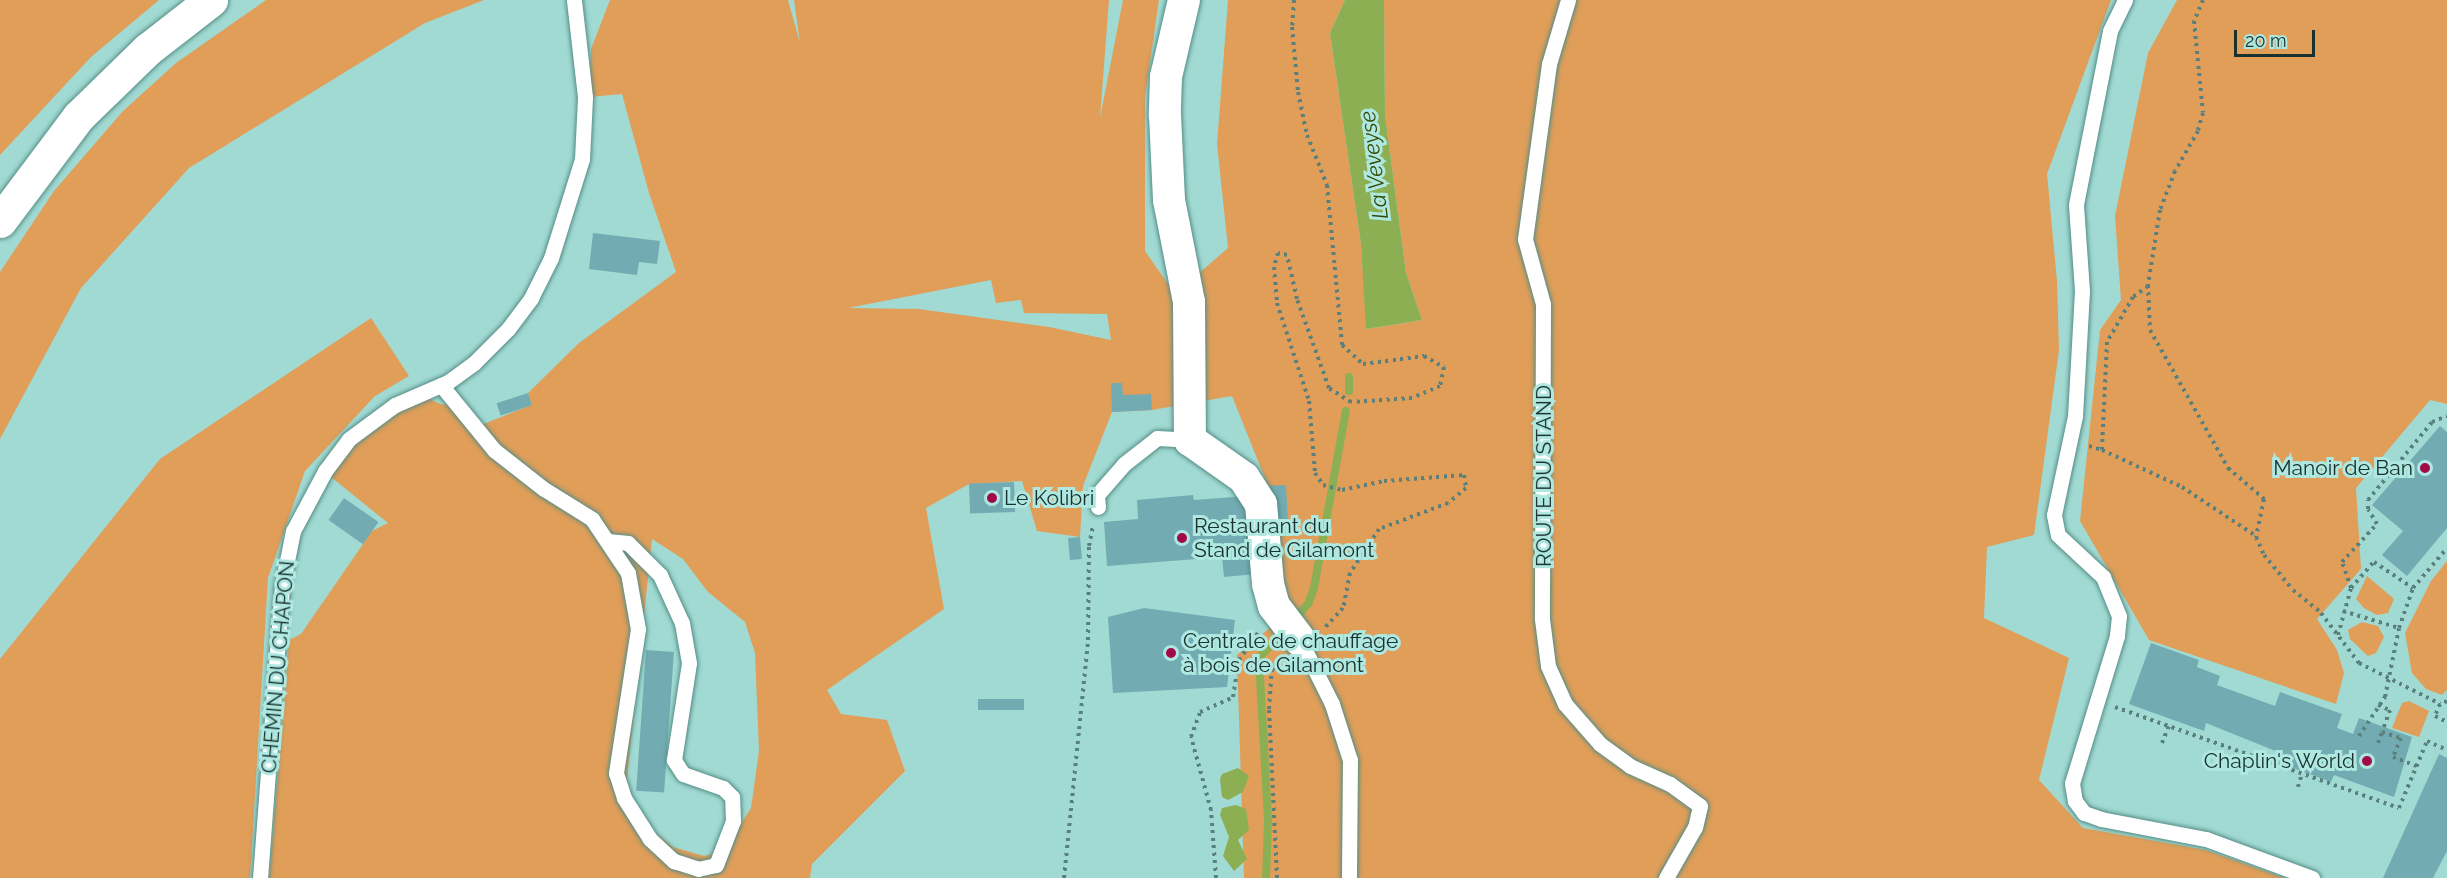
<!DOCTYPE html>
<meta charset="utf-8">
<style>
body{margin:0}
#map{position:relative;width:2447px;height:878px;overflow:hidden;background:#a1dad3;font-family:Raleway,sans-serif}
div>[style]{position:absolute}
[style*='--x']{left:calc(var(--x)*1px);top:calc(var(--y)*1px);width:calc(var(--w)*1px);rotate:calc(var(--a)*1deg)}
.green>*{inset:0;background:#e09e59}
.water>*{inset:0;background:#8daf53}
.stream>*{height:8px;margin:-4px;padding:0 4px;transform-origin:4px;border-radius:4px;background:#8daf53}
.building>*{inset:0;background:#73abb2;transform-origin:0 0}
.path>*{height:4px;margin-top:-2px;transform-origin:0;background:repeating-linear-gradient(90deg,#59807c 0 3px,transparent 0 7.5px)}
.roads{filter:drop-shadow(0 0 2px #558d86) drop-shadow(0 0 2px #558d86)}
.service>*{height:15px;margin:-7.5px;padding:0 7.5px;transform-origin:7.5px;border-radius:7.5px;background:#fff}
.minor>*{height:32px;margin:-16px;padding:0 16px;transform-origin:16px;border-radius:16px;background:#fff}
.secondary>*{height:33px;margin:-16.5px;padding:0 16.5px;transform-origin:16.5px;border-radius:16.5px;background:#fff}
.dots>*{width:16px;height:16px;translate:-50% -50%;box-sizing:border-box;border:3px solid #aee8e0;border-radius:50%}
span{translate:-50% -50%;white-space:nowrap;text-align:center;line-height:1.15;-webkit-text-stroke:6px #aee8e0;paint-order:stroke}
.poi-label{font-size:21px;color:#1a312f}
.right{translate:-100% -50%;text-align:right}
.left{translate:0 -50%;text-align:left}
.street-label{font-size:21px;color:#1a312f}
.water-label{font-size:22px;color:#364b06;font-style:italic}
.scale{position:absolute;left:2234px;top:30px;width:81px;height:27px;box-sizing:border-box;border:3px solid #1a312f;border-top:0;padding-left:8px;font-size:18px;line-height:21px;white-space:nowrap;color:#1a312f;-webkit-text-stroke:4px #aee8e0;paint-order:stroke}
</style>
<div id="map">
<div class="green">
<i style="clip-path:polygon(0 0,159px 0,91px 57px,0 155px)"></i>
<i style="clip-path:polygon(266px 0,484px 0,425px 23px,189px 168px,81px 288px,0 439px,0 272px,54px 191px,123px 111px,176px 63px)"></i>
<i style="clip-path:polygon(evenodd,610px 0,788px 0,800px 43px,794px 0,1109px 0,1100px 118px,1123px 0,1159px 0,1145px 97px,1145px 251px,1175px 294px,1228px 248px,1217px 144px,1228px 0,1345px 0,1330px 33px,1361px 244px,1367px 329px,1422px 320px,1406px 273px,1385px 116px,1384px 0,2111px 0,2047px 174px,2057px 281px,2059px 350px,2034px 535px,1987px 547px,1984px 618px,2069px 658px,2039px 780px,2083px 828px,2206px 850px,2285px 878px,1244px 878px,1237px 655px,1272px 626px,1268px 486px,1232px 396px,1152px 410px,1112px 412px,1083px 486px,1080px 537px,1037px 531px,1022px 481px,969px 484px,926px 508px,944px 609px,827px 690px,841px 714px,887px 720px,905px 771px,812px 864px,810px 878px,269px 878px,289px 640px,301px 634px,372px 531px,388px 523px,326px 473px,349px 441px,422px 395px,440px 404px,451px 405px,476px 427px,531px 405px,528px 393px,579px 343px,676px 272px,649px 193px,622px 94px,589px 97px,591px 49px,610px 0,991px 280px,996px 303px,1021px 300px,1024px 313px,1107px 314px,1111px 340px,1049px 327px,919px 309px,848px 308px,991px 280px,610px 0,652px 539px,683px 559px,708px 592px,745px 622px,755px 653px,759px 751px,751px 808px,730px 841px,718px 852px,704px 856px,673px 847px,646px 825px,630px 795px,627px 779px,652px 539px)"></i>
<i style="clip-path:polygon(2177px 0,2447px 0,2447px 404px,2430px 400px,2356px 488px,2361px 569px,2317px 619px,2337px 650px,2344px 673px,2336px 704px,2149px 640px,2080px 521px,2100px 330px,2121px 300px,2115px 216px,2148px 53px)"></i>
<i style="clip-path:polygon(371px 318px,409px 376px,375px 396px,305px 471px,268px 578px,250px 878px,0 878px,0 659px,160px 459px)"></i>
<i style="clip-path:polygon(2447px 561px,2447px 690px,2442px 695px,2426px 689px,2412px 673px,2405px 633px,2431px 581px)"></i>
<i style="clip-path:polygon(2367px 576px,2394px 599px,2388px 613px,2377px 615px,2364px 608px,2356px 599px)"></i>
<i style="clip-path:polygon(2362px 622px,2378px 626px,2384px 637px,2376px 653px,2368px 656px,2350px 639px,2348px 630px)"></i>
<i style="clip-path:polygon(2409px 701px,2429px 711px,2419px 737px,2392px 728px,2402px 703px)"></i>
</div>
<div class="water">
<i style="clip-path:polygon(1345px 0,1384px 0,1385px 116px,1406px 273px,1422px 320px,1366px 329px,1361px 244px,1330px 33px)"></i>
<i style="clip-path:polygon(1238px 768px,1249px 776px,1243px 792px,1228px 800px,1222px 797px,1220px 779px,1222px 774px)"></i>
<i style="clip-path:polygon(1236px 805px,1246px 809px,1249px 830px,1238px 840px,1247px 859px,1234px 871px,1223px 856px,1229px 837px,1220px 815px,1222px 808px)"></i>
</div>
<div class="stream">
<i style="--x:1349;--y:377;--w:14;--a:90"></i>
<i style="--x:1266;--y:878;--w:58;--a:-88"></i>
<i style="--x:1268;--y:820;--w:162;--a:-93.2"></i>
<i style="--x:1259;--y:658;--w:73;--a:-47.8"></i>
<i style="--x:1308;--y:604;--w:17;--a:-69"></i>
<i style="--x:1314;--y:588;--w:180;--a:-79.8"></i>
</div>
<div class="building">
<i style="clip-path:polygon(593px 233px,660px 241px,657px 264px,639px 262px,637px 275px,589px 269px)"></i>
<i style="clip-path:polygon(1111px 383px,1122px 383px,1123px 395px,1151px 394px,1152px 410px,1112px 412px)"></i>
<i style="left:528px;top:393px;width:13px;height:33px;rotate:72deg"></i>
<i style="clip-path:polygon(2440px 426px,2447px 432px,2447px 528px,2407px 576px,2382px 555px,2403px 531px,2372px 505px)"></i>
<i style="left:1014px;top:482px;width:30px;height:45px;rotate:88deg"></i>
<i style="left:1286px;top:485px;width:43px;height:18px;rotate:87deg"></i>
<i style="clip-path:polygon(1193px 495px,1194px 500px,1248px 496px,1256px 574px,1224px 577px,1222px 557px,1107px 566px,1104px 522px,1138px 519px,1137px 500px)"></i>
<i style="left:344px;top:498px;width:42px;height:27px;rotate:35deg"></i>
<i style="left:1080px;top:537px;width:22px;height:12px;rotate:85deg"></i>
<i style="clip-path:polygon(1144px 608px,1235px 620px,1227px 687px,1113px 693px,1108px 617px)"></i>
<i style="clip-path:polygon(2151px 643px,2199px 660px,2197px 667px,2220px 676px,2217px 685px,2275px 706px,2280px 692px,2342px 714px,2337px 728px,2353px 734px,2359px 718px,2412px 737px,2394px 797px,2334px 775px,2331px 782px,2275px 761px,2278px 752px,2206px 723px,2204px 731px,2129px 704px)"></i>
<i style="left:646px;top:650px;width:28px;height:141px;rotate:4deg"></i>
<i style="left:1024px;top:699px;width:11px;height:46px;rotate:90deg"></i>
<i style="clip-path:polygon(2439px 754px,2447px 758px,2447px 851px,2433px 878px,2383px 878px)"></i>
</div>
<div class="path">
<i style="--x:1294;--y:0;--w:27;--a:94"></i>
<i style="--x:1292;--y:27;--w:65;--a:84.7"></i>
<i style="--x:1298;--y:92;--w:44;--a:78.2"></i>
<i style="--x:1307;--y:135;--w:54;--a:68.2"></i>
<i style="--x:1327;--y:185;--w:161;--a:84.6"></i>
<i style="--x:1342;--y:345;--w:28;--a:42"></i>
<i style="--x:1363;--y:364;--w:62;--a:-7.5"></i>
<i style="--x:1424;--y:356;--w:23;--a:29"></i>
<i style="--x:1444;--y:367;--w:19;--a:102"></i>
<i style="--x:1440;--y:386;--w:30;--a:157"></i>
<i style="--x:1412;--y:398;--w:61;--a:176.2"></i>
<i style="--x:1351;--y:402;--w:26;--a:-148"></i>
<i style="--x:1329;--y:388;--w:95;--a:-109.8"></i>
<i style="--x:1297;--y:299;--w:45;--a:-102.8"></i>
<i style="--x:1287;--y:255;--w:9;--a:-167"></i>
<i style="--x:1278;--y:253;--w:15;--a:106"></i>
<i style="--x:1274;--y:267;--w:36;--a:85"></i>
<i style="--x:1277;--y:303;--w:103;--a:71.9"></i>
<i style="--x:1309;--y:401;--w:72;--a:85.2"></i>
<i style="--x:1315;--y:473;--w:14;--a:56"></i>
<i style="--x:1323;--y:485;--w:20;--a:15"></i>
<i style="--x:1342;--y:490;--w:43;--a:-12.1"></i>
<i style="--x:1384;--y:481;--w:80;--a:-4.3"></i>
<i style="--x:1464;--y:475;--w:13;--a:81"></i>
<i style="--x:1466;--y:488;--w:23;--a:140"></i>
<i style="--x:1448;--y:503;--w:74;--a:159.4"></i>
<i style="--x:1379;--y:529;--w:53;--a:123.4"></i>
<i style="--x:1350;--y:573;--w:36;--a:101"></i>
<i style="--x:1343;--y:608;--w:26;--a:133"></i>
<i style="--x:2203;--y:0;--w:23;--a:113"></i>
<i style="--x:2194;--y:21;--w:92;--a:84.4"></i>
<i style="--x:2203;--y:113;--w:19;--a:106"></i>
<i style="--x:2198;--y:131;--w:46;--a:119.9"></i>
<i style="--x:2175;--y:171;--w:42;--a:111"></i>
<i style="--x:2160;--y:210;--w:76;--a:99.1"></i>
<i style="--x:2148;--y:285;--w:45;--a:87.5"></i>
<i style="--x:2150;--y:330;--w:159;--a:60.5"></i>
<i style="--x:2228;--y:468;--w:48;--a:40.7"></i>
<i style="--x:2264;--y:499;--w:39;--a:102"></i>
<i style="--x:2256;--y:537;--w:20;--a:66"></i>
<i style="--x:2264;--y:555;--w:45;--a:50.4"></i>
<i style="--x:2293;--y:590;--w:36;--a:39"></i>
<i style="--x:2321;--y:613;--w:63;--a:52.8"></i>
<i style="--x:2359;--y:663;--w:91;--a:26.8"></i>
<i style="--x:2148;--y:286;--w:19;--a:144"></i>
<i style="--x:2133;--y:297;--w:52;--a:120"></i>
<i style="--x:2107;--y:342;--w:108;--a:92.7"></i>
<i style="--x:2102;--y:450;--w:88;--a:24.8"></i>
<i style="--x:2182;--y:487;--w:89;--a:33.5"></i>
<i style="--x:2089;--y:446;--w:14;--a:17"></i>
<i style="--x:2351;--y:588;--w:28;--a:-109"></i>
<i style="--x:2342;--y:562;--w:52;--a:-47.4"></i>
<i style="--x:2377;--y:524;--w:17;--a:-121"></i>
<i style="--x:2368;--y:509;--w:9;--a:-90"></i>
<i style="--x:2368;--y:500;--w:101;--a:-50.6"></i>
<i style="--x:2432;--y:422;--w:16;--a:-22"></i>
<i style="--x:2343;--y:611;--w:59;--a:16.9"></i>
<i style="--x:2338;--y:635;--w:49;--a:-74.5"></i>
<i style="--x:2351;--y:588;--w:35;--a:-49"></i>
<i style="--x:2374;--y:562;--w:47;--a:33.7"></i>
<i style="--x:2447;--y:701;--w:8;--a:157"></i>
<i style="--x:2440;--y:704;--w:13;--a:113"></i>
<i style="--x:2435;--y:716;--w:13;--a:27"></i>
<i style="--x:2378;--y:705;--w:13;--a:23"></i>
<i style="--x:2390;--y:710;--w:23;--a:110"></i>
<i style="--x:2115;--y:707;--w:301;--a:19.6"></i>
<i style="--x:2399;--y:808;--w:73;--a:-67.3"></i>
<i style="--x:2427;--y:741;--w:22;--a:24"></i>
<i style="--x:2359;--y:736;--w:47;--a:-56.3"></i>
<i style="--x:2385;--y:697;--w:70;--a:-78.5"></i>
<i style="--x:2399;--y:628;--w:42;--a:-70.7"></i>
<i style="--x:2413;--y:588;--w:52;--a:-49.6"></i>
<i style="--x:2162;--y:743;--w:18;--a:-68"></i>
<i style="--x:2378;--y:743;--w:12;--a:-70"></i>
<i style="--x:2382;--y:732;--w:20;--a:18"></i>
<i style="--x:2401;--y:738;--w:21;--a:113"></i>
<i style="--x:2393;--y:757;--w:25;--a:21"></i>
<i style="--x:2232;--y:765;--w:16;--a:-72"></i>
<i style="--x:2298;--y:787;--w:15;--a:-74"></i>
<i style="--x:1064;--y:878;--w:239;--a:-84.2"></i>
<i style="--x:1088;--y:640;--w:94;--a:-89.4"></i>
<i style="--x:1089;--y:546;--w:21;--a:-79"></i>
<i style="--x:1216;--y:878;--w:68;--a:-94.2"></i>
<i style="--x:1211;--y:810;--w:76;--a:-105.3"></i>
<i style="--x:1191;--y:737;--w:27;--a:-70"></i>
<i style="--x:1200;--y:712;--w:36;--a:-24"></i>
<i style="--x:1233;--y:697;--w:37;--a:-81"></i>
<i style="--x:1239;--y:660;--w:33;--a:-55"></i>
<i style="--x:1277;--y:878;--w:169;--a:-92.7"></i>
<i style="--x:1269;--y:709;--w:39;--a:-86"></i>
<i style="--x:1272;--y:670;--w:14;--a:-51"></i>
</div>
<div class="roads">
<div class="service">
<i style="--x:1568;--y:0;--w:67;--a:106.5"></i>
<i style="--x:1549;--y:64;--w:177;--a:97.8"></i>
<i style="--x:1525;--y:239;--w:67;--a:74.5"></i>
<i style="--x:1543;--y:304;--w:315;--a:90.2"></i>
<i style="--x:1542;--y:619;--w:47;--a:82.7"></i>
<i style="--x:1548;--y:666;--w:42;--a:65.9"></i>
<i style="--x:1565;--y:704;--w:53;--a:48.8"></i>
<i style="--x:1600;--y:744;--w:37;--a:36"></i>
<i style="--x:1630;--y:766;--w:44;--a:24.2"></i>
<i style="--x:1670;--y:784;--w:37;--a:36"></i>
<i style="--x:1700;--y:806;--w:22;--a:103"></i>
<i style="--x:1695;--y:827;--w:59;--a:119.6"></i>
<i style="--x:2125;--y:0;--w:34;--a:116"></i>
<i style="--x:2110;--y:31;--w:177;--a:101.1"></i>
<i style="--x:2076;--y:205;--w:86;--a:86"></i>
<i style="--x:2082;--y:291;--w:125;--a:93.2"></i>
<i style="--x:2075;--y:416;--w:101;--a:102"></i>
<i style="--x:2054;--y:515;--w:20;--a:79"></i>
<i style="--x:2058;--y:535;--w:62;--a:43"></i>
<i style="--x:2103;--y:577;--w:42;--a:67.7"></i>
<i style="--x:2119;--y:616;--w:20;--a:96"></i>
<i style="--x:2117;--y:636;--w:154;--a:107"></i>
<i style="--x:2072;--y:783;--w:18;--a:81"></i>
<i style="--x:2075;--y:801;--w:15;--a:53"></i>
<i style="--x:2084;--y:813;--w:18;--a:19"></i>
<i style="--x:2101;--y:819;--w:107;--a:10.8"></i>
<i style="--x:2206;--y:839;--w:113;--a:20.2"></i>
<i style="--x:441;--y:385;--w:84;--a:50.8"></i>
<i style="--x:494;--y:450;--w:63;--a:38"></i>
<i style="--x:544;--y:489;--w:57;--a:32"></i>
<i style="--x:592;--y:519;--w:65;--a:56.3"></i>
<i style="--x:628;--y:573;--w:57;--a:79.9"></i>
<i style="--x:638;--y:629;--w:146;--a:98.7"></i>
<i style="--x:616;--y:773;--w:26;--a:72"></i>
<i style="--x:624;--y:798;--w:49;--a:57.6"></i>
<i style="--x:650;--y:839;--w:33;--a:43"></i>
<i style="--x:674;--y:861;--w:25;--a:18"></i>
<i style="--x:698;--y:869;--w:18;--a:-13"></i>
<i style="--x:716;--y:865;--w:47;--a:-68.9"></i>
<i style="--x:733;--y:821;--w:24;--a:-92"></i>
<i style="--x:732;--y:797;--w:13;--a:-135"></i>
<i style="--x:723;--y:788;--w:42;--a:-160.7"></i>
<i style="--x:683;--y:774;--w:17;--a:-123"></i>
<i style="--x:674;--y:760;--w:98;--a:-81.2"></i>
<i style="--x:689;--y:663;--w:41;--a:-99.9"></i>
<i style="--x:682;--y:623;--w:53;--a:-114.6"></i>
<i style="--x:660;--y:575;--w:45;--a:-135"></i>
<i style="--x:628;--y:543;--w:20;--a:-174"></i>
<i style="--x:1098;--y:507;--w:12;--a:-95"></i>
<i style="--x:1097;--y:495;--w:41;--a:-48.9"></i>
<i style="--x:1124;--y:464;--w:42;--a:-38.2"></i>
<i style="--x:1157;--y:438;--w:33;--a:3"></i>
<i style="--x:1300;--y:640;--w:72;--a:63.4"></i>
<i style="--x:1332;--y:704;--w:59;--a:72.2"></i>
<i style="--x:1350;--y:760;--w:118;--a:90.5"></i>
<i style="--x:260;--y:878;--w:293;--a:-85.7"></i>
<i style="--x:282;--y:586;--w:56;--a:-78.7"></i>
<i style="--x:293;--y:531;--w:68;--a:-61.9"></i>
<i style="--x:325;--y:471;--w:40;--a:-53"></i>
<i style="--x:349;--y:439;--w:57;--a:-36.5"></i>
<i style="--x:395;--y:405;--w:58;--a:-23.5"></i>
<i style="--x:448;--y:382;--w:32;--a:-36"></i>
<i style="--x:474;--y:363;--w:48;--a:-45"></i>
<i style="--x:508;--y:329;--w:39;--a:-53"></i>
<i style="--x:531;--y:298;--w:45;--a:-63.4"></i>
<i style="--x:551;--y:258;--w:104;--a:-72.6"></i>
<i style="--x:582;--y:159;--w:62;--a:-87.2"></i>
<i style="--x:585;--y:97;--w:98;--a:-96.5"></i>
</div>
<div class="minor">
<i style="--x:1184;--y:0;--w:79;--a:103.2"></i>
<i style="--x:1166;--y:77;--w:38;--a:92"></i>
<i style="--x:1165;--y:115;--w:85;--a:87.3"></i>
<i style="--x:1169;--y:200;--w:104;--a:78.9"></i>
<i style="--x:1189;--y:302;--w:138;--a:89.6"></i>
<i style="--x:1190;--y:440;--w:66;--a:35.1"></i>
<i style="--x:1244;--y:478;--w:31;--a:57"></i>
<i style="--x:1261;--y:504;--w:80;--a:85"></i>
<i style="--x:1268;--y:584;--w:23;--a:75"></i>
<i style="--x:1274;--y:606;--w:43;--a:52.6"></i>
</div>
<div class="secondary">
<i style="--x:0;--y:221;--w:130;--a:-53.1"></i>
<i style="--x:78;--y:117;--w:98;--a:-44.2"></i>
<i style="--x:148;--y:49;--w:80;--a:-37.9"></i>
</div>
</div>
<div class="dots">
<i style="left:2425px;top:468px;background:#a20948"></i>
<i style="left:992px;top:498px;background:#a20948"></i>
<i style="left:1182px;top:538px;background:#a20948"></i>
<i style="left:1171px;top:653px;background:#a20948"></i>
<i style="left:2367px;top:761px;background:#a20948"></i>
</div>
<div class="poi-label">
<span class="right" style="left:2413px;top:468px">Manoir de Ban</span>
<span class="left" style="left:1004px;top:498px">Le Kolibri</span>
<span class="left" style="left:1194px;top:538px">Restaurant du<br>Stand de Gilamont</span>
<span class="left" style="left:1183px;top:653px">Centrale de chauffage<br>à bois de Gilamont</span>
<span class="right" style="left:2355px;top:761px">Chaplin's World</span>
</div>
<div class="street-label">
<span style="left:1544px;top:476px;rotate:-90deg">ROUTE DU STAND</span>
<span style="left:278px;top:667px;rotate:-85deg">CHEMIN DU CHAPON</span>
</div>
<div class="water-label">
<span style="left:1374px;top:165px;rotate:-97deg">La Veveyse</span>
</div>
<div class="scale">20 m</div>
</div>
